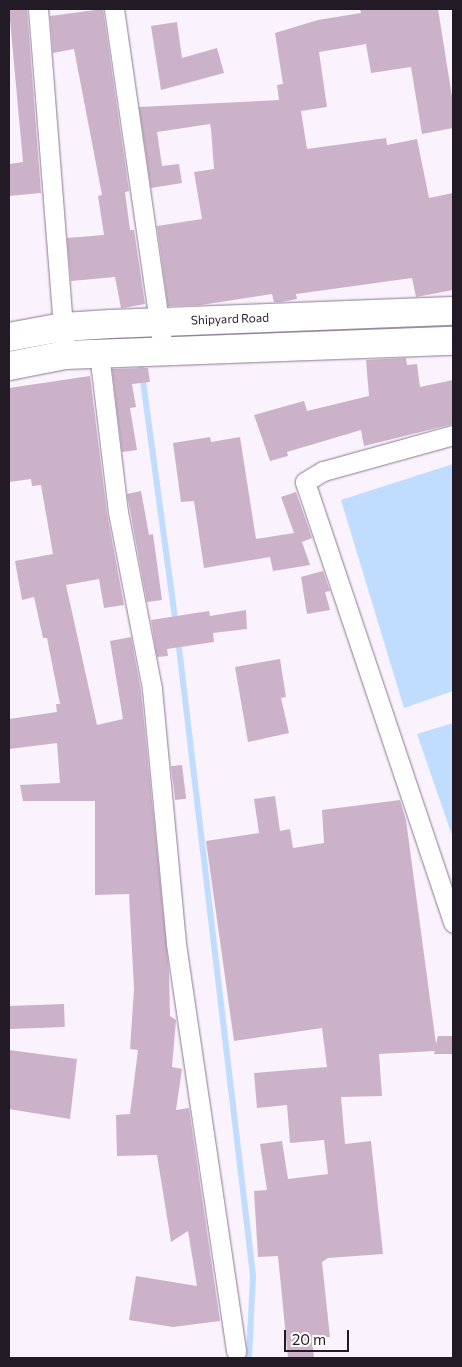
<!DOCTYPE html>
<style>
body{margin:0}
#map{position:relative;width:462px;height:1367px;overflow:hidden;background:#faf2fd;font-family:Commissioner,sans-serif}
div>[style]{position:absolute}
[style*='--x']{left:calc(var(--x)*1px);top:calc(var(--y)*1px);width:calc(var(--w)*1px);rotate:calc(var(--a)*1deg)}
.water>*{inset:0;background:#c0dcff}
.stream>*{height:6px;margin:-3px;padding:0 3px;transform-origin:3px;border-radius:3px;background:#c0dcff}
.building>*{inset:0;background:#cbb2c9;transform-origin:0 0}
.roads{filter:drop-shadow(0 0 1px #8b7890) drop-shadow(0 0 1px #8b7890)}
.street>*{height:19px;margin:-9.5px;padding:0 9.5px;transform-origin:9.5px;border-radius:9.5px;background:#fff}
.primary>*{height:28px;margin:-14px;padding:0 14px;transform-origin:14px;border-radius:14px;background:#fff}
span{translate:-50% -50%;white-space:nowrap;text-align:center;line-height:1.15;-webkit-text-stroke:4px #fff;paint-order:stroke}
.street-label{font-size:12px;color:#221a24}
.frame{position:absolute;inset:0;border:10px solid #221a24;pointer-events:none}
.scale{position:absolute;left:284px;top:1330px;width:65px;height:22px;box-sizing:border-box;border:2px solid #221a24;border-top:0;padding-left:6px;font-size:15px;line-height:18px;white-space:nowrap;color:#221a24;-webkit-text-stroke:4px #fff;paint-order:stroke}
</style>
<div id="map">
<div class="water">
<i style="clip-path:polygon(453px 464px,453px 691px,404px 708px,341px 500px)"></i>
<i style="clip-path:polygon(453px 723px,453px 838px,417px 734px)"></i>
</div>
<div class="stream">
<i style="--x:140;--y:359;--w:267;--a:82.3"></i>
<i style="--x:178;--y:639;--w:641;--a:83.28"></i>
<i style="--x:253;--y:1276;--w:82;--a:92.8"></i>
</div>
<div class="building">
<i style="clip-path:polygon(9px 9px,27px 9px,41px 193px,9px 196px,9px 164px,23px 162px)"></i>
<i style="clip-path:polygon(103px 9px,129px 191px,125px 192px,130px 230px,134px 230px,145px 304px,123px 308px,121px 308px,115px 277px,71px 281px,67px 238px,104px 235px,98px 196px,102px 195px,74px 49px,53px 53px,50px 16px)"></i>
<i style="clip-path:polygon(360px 9px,438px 9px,453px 103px,453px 128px,422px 134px,411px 67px,371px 73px,366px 44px,319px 52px,327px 107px,301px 111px,307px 149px,386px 138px,387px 145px,417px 139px,429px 198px,453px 193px,453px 290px,416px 297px,412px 278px,296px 294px,297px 299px,281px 302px,274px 302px,272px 294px,201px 305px,168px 306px,157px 226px,202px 219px,194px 172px,214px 169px,211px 129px,210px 124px,157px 132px,162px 166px,179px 164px,182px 183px,151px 188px,139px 107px,279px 100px,277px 85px,283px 84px,275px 33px,318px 20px,361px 13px)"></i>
<i style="clip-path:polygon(177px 22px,182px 58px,217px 48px,224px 73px,161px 90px,151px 26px)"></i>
<i style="clip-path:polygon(406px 358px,407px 365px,417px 364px,420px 387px,453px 380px,453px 424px,364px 446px,361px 430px,287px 452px,288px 456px,270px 461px,254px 415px,304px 401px,307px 411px,369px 396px,366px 360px)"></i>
<i style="clip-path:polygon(148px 368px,150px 382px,132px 384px,136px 407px,130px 408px,137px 450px,122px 452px,112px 369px)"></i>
<i style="clip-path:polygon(90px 376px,107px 513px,124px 605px,104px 608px,99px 579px,66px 585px,97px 725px,123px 719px,110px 641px,131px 637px,141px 691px,169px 971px,170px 1016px,176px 1020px,172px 1067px,182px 1069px,176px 1110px,189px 1108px,220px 1321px,173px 1327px,129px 1320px,136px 1276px,197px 1286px,188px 1231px,171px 1242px,157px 1155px,117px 1156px,116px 1115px,130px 1114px,138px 1050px,130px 1049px,134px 989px,129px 894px,95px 895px,95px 801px,23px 801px,20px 785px,60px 783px,57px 743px,9px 749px,9px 719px,57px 712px,56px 704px,60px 704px,47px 638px,43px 638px,34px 597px,22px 600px,15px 561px,53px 554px,41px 485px,32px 486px,31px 479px,9px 482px,9px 388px)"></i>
<i style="clip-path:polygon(210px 437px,211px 442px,240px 437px,256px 539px,294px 533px,281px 497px,296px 492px,312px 538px,302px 542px,310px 565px,273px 571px,270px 557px,204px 568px,194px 501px,181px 502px,173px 443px)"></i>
<i style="clip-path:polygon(141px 491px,149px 535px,153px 534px,162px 600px,147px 602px,127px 494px)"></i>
<i style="clip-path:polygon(323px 571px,330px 591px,325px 592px,330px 610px,307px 614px,301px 577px)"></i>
<i style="clip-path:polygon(246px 610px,247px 629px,213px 633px,214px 642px,167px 649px,168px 656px,157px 657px,151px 620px,209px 611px,210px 616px)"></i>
<i style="clip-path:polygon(280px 659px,286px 697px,281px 698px,289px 733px,248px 742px,235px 667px)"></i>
<i style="left:182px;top:765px;width:34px;height:11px;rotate:83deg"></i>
<i style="clip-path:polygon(275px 796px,280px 831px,290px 829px,293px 848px,324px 843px,322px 810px,400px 800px,406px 820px,436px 1044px,438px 1036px,453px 1036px,453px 1054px,434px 1054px,435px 1051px,379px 1054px,382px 1096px,341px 1097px,345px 1144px,371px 1141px,383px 1254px,328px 1258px,322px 1262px,330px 1337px,312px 1338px,314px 1358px,288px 1358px,278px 1256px,258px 1257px,254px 1191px,267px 1190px,260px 1144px,282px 1141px,288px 1179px,328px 1174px,324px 1140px,290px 1143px,287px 1105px,257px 1108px,254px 1073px,327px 1067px,322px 1028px,234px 1041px,206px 841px,259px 833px,254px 799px)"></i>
<i style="left:64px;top:1004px;width:23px;height:55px;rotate:88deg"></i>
<i style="clip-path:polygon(9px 1050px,77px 1059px,70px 1119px,9px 1109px)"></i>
</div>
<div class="roads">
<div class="street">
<i style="--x:38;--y:9;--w:331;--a:85.5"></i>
<i style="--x:114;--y:9;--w:345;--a:81.8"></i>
<i style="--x:99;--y:353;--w:160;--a:83.2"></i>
<i style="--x:118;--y:512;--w:180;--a:79.1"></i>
<i style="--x:152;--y:689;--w:256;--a:84.6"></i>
<i style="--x:176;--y:944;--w:412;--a:81.6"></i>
<i style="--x:453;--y:435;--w:135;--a:164.5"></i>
<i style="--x:323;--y:471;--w:21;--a:149"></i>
<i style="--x:305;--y:482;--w:465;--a:71.4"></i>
</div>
<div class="primary">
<i style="--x:9;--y:337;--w:55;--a:-10.5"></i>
<i style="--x:63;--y:327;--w:48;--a:-3.6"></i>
<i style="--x:111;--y:324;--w:342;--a:-2.2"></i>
<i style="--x:9;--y:366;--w:57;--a:-11.1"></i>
<i style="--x:65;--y:355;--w:388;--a:-2.1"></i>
</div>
</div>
<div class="street-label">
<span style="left:230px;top:319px;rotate:-2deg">Shipyard Road</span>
</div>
<div class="frame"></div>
<div class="scale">20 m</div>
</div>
